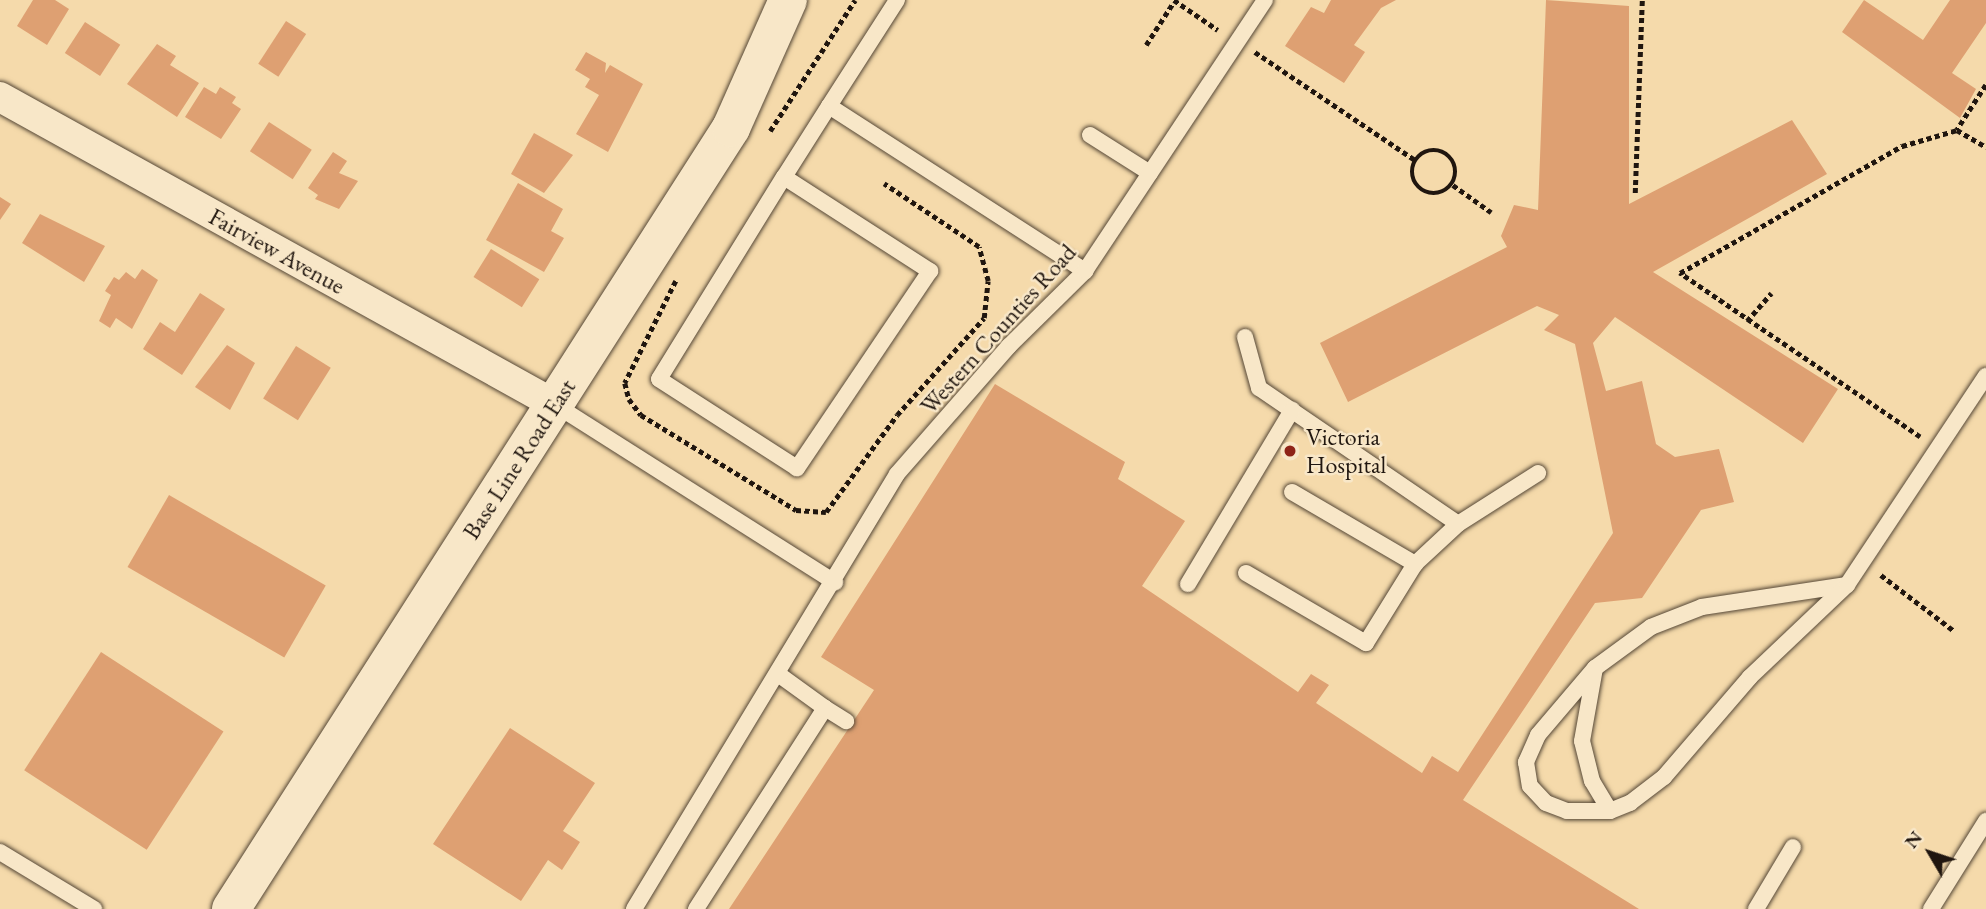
<!DOCTYPE html>
<style>
body{margin:0}
#map{position:relative;width:1986px;height:909px;overflow:hidden;background:#f5daab;font-family:"EB Garamond",serif}
div>[style]{position:absolute}
[style*='--x']{left:calc(var(--x)*1px);top:calc(var(--y)*1px);width:calc(var(--w)*1px);rotate:calc(var(--a)*1deg)}
.building>*{inset:0;background:#dea072;transform-origin:0 0}
.path>*{height:4.5px;margin-top:-2.25px;transform-origin:0;background:repeating-linear-gradient(90deg,#20160f 0 5px,transparent 0 8.5px)}
.path>.ring{margin:-2.25px;padding:0;box-sizing:content-box;background:none;border:4.5px solid #20160f;border-radius:50%}
.roads{filter:drop-shadow(0 0 2px #554736) drop-shadow(0 0 2px #554736)}
.service>*{height:16px;margin:-8px;padding:0 8px;transform-origin:8px;border-radius:8px;background:#f8e7c8}
.minor>*{height:30px;margin:-15px;padding:0 15px;transform-origin:15px;border-radius:15px;background:#f8e7c8}
.tertiary>*{height:38px;margin:-19px;padding:0 19px;transform-origin:19px;border-radius:19px;background:#f8e7c8}
.dots>*{width:19px;height:19px;translate:-50% -50%;box-sizing:border-box;border:4px solid #f8e7c8;border-radius:50%}
span{translate:-50% -50%;white-space:nowrap;text-align:center;line-height:1.15;-webkit-text-stroke:5px #f8e7c8;paint-order:stroke}
.street-label{font-size:24px;color:#20160f}
.poi-label{font-size:24px;color:#20160f}
.left{translate:0 -50%;text-align:left}
.north{position:absolute;left:1895px;top:818px;width:70px;height:70px;-webkit-text-stroke:5px #f8e7c8;paint-order:stroke;rotate:309deg;font-size:19px;font-weight:700;line-height:28px;text-align:center;color:#20160f}
.north::after{content:'';display:block;margin:auto;width:24px;height:32px;background:#20160f;clip-path:polygon(50% 0,100% 100%,50% 72%,0 100%)}
</style>
<div id="map">
<div class="building">
<i style="clip-path:polygon(33px 0,55px 0,69px 9px,47px 45px,17px 26px)"></i>
<i style="clip-path:polygon(1331px 0,1396px 0,1381px 8px,1354px 45px,1365px 52px,1344px 83px,1285px 46px,1311px 7px,1324px 13px)"></i>
<i style="clip-path:polygon(1546px 0,1629px 6px,1629px 204px,1792px 120px,1827px 174px,1653px 272px,1838px 389px,1803px 443px,1615px 317px,1593px 343px,1606px 391px,1642px 381px,1656px 444px,1675px 457px,1719px 449px,1734px 502px,1701px 510px,1642px 598px,1595px 603px,1463px 800px,1639px 909px,729px 909px,874px 690px,821px 657px,995px 384px,1125px 462px,1118px 479px,1185px 521px,1142px 586px,1298px 692px,1311px 674px,1329px 685px,1316px 703px,1422px 773px,1432px 756px,1458px 772px,1613px 533px,1575px 344px,1544px 330px,1559px 315px,1537px 306px,1348px 402px,1320px 343px,1507px 247px,1501px 236px,1514px 205px,1538px 210px)"></i>
<i style="clip-path:polygon(1864px 0,1923px 40px,1950px 0,1986px 0,1986px 23px,1952px 73px,1976px 89px,1960px 118px,1842px 32px)"></i>
<i style="left:286px;top:21px;width:24px;height:51px;rotate:33deg"></i>
<i style="left:85px;top:22px;width:42px;height:37px;rotate:33deg"></i>
<i style="clip-path:polygon(157px 44px,176px 56px,170px 65px,199px 83px,177px 117px,127px 84px)"></i>
<i style="clip-path:polygon(586px 52px,606px 63px,605px 73px,610px 65px,643px 84px,608px 152px,576px 134px,599px 95px,585px 87px,590px 79px,575px 70px)"></i>
<i style="clip-path:polygon(204px 87px,216px 94px,220px 87px,236px 97px,232px 103px,241px 109px,221px 139px,185px 117px)"></i>
<i style="left:269px;top:122px;width:51px;height:35px;rotate:33deg"></i>
<i style="clip-path:polygon(534px 133px,573px 155px,544px 193px,511px 174px)"></i>
<i style="clip-path:polygon(333px 152px,347px 161px,339px 173px,358px 181px,339px 209px,315px 199px,318px 195px,308px 188px)"></i>
<i style="clip-path:polygon(518px 183px,563px 209px,551px 231px,564px 238px,544px 272px,486px 240px)"></i>
<i style="clip-path:polygon(0 197px,11px 204px,0 220px)"></i>
<i style="clip-path:polygon(40px 214px,105px 246px,84px 282px,22px 243px)"></i>
<i style="left:491px;top:249px;width:57px;height:33px;rotate:32deg"></i>
<i style="clip-path:polygon(142px 269px,158px 280px,132px 329px,116px 318px,110px 328px,99px 321px,111px 295px,105px 291px,114px 277px,119px 280px,126px 272px,135px 279px)"></i>
<i style="clip-path:polygon(200px 293px,225px 309px,182px 375px,143px 349px,160px 322px,175px 332px)"></i>
<i style="clip-path:polygon(227px 345px,255px 363px,230px 410px,195px 387px)"></i>
<i style="left:296px;top:346px;width:41px;height:62px;rotate:32deg"></i>
<i style="left:169px;top:495px;width:181px;height:83px;rotate:30deg"></i>
<i style="left:101px;top:652px;width:146px;height:141px;rotate:33deg"></i>
<i style="clip-path:polygon(510px 728px,595px 783px,563px 831px,580px 842px,562px 870px,548px 860px,521px 901px,433px 844px)"></i>
</div>
<div class="path">
<i style="--x:1174;--y:0;--w:53;--a:34.3"></i>
<i style="--x:1146;--y:45;--w:50;--a:-57.3"></i>
<i style="--x:1255;--y:52;--w:193;--a:34"></i>
<i style="--x:1986;--y:85;--w:54;--a:122.8"></i>
<i style="--x:1957;--y:130;--w:34;--a:30"></i>
<i style="--x:770;--y:131;--w:156;--a:-57"></i>
<i class="ring" style="left:1412px;top:150px;width:39.5px;height:39.5px"></i>
<i style="--x:1453;--y:185;--w:47;--a:35.4"></i>
<i style="--x:1635;--y:193;--w:193;--a:-87.9"></i>
<i style="--x:676;--y:281;--w:114;--a:116.6"></i>
<i style="--x:625;--y:383;--w:16;--a:76"></i>
<i style="--x:629;--y:399;--w:20;--a:53"></i>
<i style="--x:641;--y:415;--w:182;--a:31.5"></i>
<i style="--x:796;--y:510;--w:30;--a:4"></i>
<i style="--x:826;--y:512;--w:120;--a:-53.8"></i>
<i style="--x:897;--y:415;--w:130;--a:-48.1"></i>
<i style="--x:984;--y:318;--w:37;--a:-84"></i>
<i style="--x:988;--y:281;--w:35;--a:-105"></i>
<i style="--x:979;--y:247;--w:114;--a:-146.4"></i>
<i style="--x:1747;--y:321;--w:37;--a:-49"></i>
<i style="--x:1920;--y:437;--w:291;--a:-145.7"></i>
<i style="--x:1680;--y:273;--w:256;--a:-29.8"></i>
<i style="--x:1902;--y:146;--w:57;--a:-16.2"></i>
<i style="--x:1881;--y:575;--w:91;--a:37.4"></i>
</div>
<div class="roads">
<div class="service">
<i style="--x:829;--y:106;--w:305;--a:32.8"></i>
<i style="--x:1090;--y:135;--w:71;--a:32.3"></i>
<i style="--x:784;--y:177;--w:174;--a:32.8"></i>
<i style="--x:930;--y:271;--w:238;--a:124"></i>
<i style="--x:797;--y:468;--w:164;--a:-147.2"></i>
<i style="--x:659;--y:379;--w:238;--a:-58.3"></i>
<i style="--x:784;--y:177;--w:84;--a:-57.6"></i>
<i style="--x:829;--y:106;--w:126;--a:-57.3"></i>
<i style="--x:1245;--y:337;--w:53;--a:74.6"></i>
<i style="--x:1259;--y:388;--w:241;--a:34.3"></i>
<i style="--x:1458;--y:524;--w:95;--a:-32.5"></i>
<i style="--x:554;--y:404;--w:333;--a:32.4"></i>
<i style="--x:1292;--y:492;--w:143;--a:30.3"></i>
<i style="--x:1246;--y:573;--w:139;--a:30.3"></i>
<i style="--x:1366;--y:643;--w:93;--a:-58.2"></i>
<i style="--x:1415;--y:564;--w:59;--a:-42.9"></i>
<i style="--x:1188;--y:584;--w:203;--a:-59.1"></i>
<i style="--x:1847;--y:585;--w:147;--a:171.4"></i>
<i style="--x:1702;--y:607;--w:55;--a:158.6"></i>
<i style="--x:1651;--y:627;--w:69;--a:143.8"></i>
<i style="--x:1595;--y:668;--w:74;--a:100.1"></i>
<i style="--x:1582;--y:741;--w:41;--a:76"></i>
<i style="--x:1592;--y:781;--w:35;--a:59"></i>
<i style="--x:1610;--y:811;--w:22;--a:-22"></i>
<i style="--x:1630;--y:803;--w:43;--a:-37.4"></i>
<i style="--x:1664;--y:777;--w:132;--a:-49.3"></i>
<i style="--x:1750;--y:677;--w:134;--a:-43.5"></i>
<i style="--x:1847;--y:585;--w:251;--a:-56.4"></i>
<i style="--x:1595;--y:668;--w:88;--a:130.4"></i>
<i style="--x:1538;--y:735;--w:30;--a:114"></i>
<i style="--x:1526;--y:762;--w:24;--a:81"></i>
<i style="--x:1530;--y:786;--w:23;--a:47"></i>
<i style="--x:1546;--y:803;--w:22;--a:21"></i>
<i style="--x:1567;--y:811;--w:43;--a:0"></i>
<i style="--x:825;--y:708;--w:25;--a:32"></i>
<i style="--x:0;--y:852;--w:110;--a:31.2"></i>
<i style="--x:634;--y:909;--w:508;--a:-58.84"></i>
<i style="--x:897;--y:474;--w:170;--a:-48.8"></i>
<i style="--x:1009;--y:346;--w:107;--a:-44.6"></i>
<i style="--x:1085;--y:271;--w:325;--a:-56.4"></i>
<i style="--x:696;--y:909;--w:239;--a:-57.3"></i>
<i style="--x:825;--y:708;--w:58;--a:-144.1"></i>
<i style="--x:1756;--y:909;--w:72;--a:-59.2"></i>
<i style="--x:1931;--y:909;--w:104;--a:-58"></i>
</div>
<div class="minor">
<i style="--x:0;--y:97;--w:633;--a:28.99"></i>
</div>
<div class="tertiary">
<i style="--x:231;--y:909;--w:927;--a:-57.37"></i>
<i style="--x:731;--y:128;--w:140;--a:-66"></i>
</div>
</div>
<div class="dots">
<i style="left:1290px;top:451px;background:#8f2418"></i>
</div>
<div class="street-label">
<span style="left:277px;top:251px;rotate:29deg">Fairview Avenue</span>
<span style="left:998px;top:329px;rotate:-48deg">Western Counties Road</span>
<span style="left:519px;top:459px;rotate:-57deg">Base Line Road East</span>
</div>
<div class="poi-label">
<span class="left" style="left:1306px;top:451px">Victoria<br>Hospital</span>
</div>
<div class="north">N</div>
</div>
